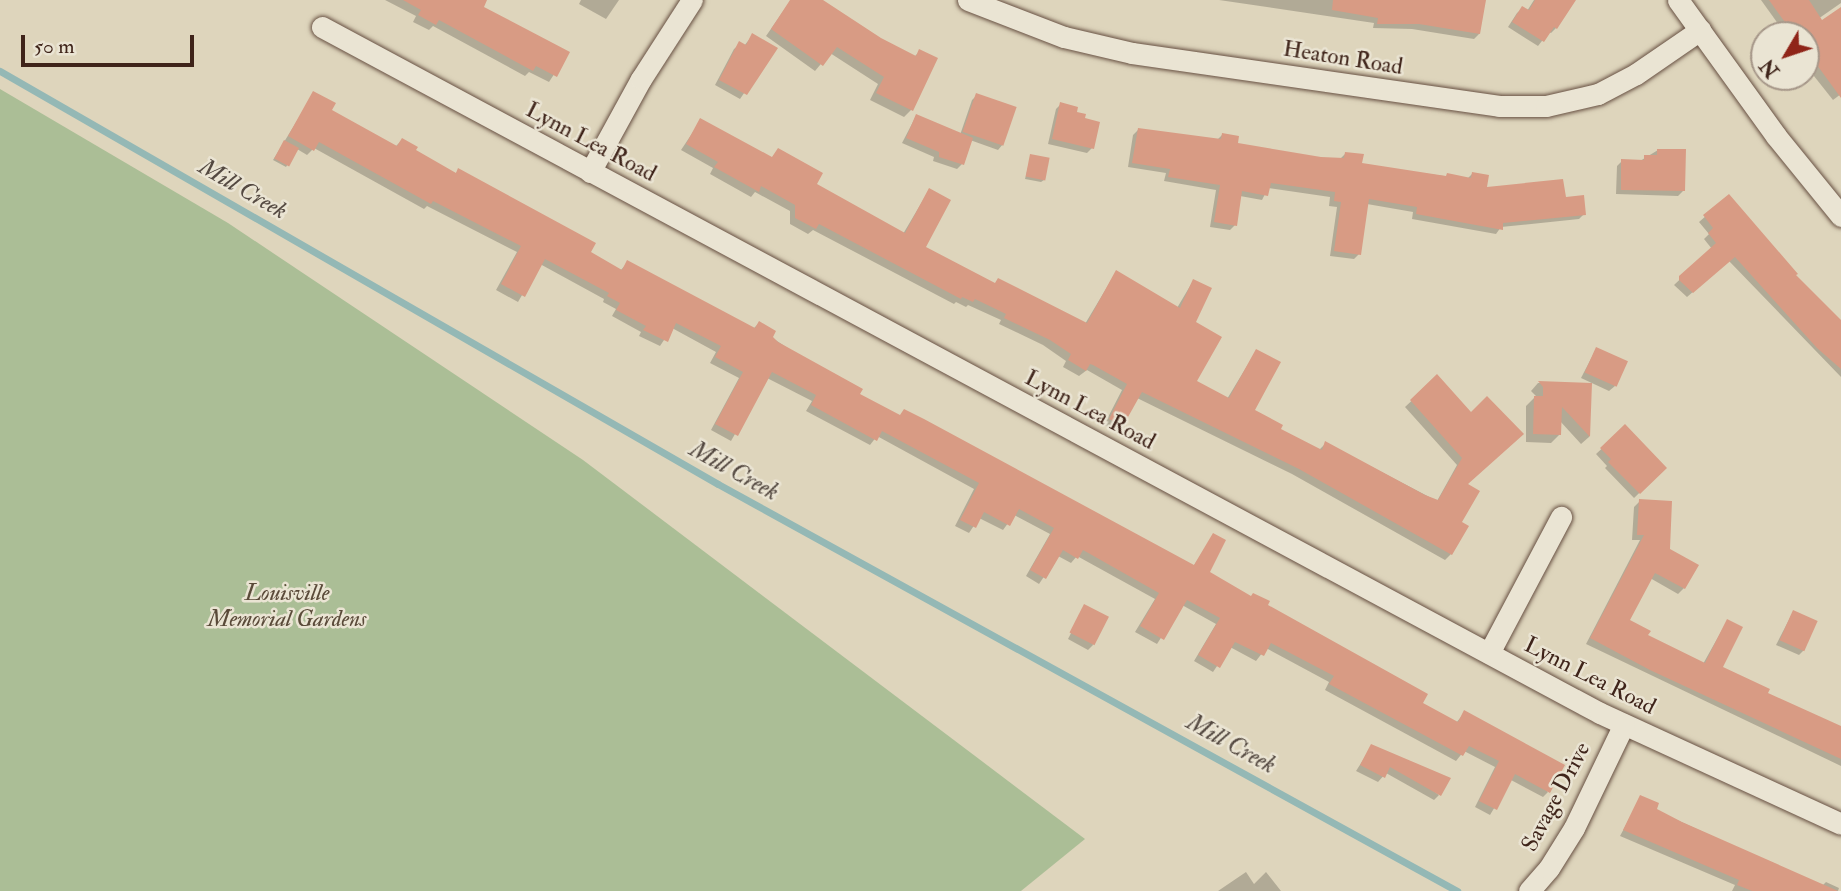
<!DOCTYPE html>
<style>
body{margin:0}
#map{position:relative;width:1841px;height:891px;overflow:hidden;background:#ded5bc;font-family:"IM FELL Double Pica",serif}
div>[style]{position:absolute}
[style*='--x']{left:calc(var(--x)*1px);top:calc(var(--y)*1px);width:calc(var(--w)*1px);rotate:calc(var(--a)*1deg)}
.green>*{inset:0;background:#abbe96}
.shadow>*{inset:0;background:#0003}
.stream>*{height:7px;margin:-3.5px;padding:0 3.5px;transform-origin:3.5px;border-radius:3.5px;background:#94b8b5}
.building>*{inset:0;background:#d89b84;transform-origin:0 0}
.roads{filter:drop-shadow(0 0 2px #675042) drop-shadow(0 0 2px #675042)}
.street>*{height:21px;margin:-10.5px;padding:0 10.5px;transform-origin:10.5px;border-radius:10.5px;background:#eae4d3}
span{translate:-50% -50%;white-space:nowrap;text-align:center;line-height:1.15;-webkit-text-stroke:5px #eae4d3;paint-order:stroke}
.street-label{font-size:23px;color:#3f241a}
.park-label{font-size:23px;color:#5a4a39;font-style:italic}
.water-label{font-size:24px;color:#544941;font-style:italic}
.north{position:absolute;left:1750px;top:21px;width:70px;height:70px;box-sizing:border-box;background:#eae4d3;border:2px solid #a69789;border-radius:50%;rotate:231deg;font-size:19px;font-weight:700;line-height:28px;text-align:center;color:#3f241a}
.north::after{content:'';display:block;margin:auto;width:24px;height:32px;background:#8f2418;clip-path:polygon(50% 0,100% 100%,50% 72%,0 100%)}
.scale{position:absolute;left:21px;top:35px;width:173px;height:32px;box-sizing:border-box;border:4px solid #3f241a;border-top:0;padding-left:9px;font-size:21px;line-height:24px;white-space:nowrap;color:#3f241a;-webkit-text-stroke:5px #eae4d3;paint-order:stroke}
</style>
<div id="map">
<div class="green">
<i style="clip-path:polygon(0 89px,228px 223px,583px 460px,1085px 839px,1021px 891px,0 891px)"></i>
</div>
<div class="shadow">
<i style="clip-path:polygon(385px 0,484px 0,481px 7px,568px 53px,549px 82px,529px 72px,525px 76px,433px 26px,429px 30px,413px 22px,416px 16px)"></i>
<i style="clip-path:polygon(581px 0,619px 0,606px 19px,579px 4px)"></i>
<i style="clip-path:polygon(791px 0,820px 0,880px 40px,914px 57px,920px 51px,911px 110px,904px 117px,870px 100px,878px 84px,830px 53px,815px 71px,766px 36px)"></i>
<i style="clip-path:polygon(1219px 0,1484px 0,1479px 34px,1474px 39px,1412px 29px,1373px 28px,1374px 23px)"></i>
<i style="clip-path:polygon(1534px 0,1574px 0,1556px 28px,1551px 33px,1549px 32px,1538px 46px,1508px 27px,1517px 13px,1523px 8px,1527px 11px)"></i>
<i style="clip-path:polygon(1761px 0,1841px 0,1841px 3px,1795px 35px,1786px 35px)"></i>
<i style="clip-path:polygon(752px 36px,775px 48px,740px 99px,715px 85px,734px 49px,740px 44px,744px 46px)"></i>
<i style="clip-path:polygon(1806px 47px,1841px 49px,1841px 94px,1833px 100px,1806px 66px)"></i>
<i style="clip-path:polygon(314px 93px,330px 110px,395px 147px,402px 140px,413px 151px,455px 174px,458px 171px,620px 271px,628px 262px,753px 329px,759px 323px,771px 337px,858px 395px,1193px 567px,1213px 535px,1207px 573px,1266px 606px,1421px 704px,1456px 723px,1465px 712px,1548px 792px,1543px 797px,1511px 780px,1490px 815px,1475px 807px,1495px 767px,1464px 751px,1456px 761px,1325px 690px,1329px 682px,1266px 648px,1256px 661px,1230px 647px,1213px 672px,1194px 661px,1216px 624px,1182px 605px,1157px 644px,1135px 632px,1155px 599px,1077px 556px,1071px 563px,1058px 556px,1039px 584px,1026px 576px,1050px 534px,1014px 515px,1003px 530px,979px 518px,969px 533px,955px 526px,974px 489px,877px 436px,870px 445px,806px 411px,812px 401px,767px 378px,731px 441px,711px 430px,739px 378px,710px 363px,716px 352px,672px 328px,660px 346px,639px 336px,641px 332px,612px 316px,616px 309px,603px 302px,604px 299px,540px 264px,518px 302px,496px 290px,517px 252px,427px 206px,424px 209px,314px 148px,307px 155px,297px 149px,286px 167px,273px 160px)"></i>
<i style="clip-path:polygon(977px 95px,1003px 144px,998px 150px,970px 140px,962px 164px,957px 169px,933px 161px,934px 157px,902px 143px,916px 116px,960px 135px,972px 100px)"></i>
<i style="clip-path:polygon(1061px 104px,1075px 113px,1092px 148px,1087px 153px,1048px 144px,1056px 109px)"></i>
<i style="clip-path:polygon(701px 120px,771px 159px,778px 150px,815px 185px,903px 234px,929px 190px,924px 248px,994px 285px,1085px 324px,1116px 272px,1177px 308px,1193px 281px,1195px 382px,1227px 399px,1256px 351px,1253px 411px,1278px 429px,1319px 450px,1326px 443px,1437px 501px,1457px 465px,1405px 407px,1437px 377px,1471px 414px,1466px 485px,1451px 554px,1445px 560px,1292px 474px,1137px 398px,1115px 431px,1104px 425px,1122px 390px,1087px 370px,1079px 376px,1063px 367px,1066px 361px,1043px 345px,999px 324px,1001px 320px,968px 305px,966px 307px,956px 302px,954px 304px,813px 230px,808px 234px,790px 224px,790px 211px,755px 192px,751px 197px,710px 174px,713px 168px,681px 150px)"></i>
<i style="clip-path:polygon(1138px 130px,1217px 140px,1222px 135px,1236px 144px,1321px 159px,1340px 159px,1346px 153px,1360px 165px,1467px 179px,1472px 174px,1485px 189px,1564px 199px,1584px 214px,1579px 219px,1501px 227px,1496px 234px,1412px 219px,1413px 212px,1367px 204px,1359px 254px,1354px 259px,1330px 256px,1337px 207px,1329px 206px,1330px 197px,1268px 188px,1262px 200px,1240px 196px,1235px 225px,1230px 230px,1210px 227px,1216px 190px,1164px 181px,1166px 173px,1128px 167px,1133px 135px)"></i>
<i style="clip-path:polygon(1658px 150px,1683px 191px,1678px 196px,1616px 194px,1617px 166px,1622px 161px,1640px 161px)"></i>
<i style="clip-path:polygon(1031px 156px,1044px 180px,1041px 182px,1025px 179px)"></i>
<i style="clip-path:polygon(1729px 196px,1794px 275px,1841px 322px,1841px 377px,1729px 261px,1687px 297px,1674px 285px,1712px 249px,1704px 239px,1709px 234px,1699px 222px)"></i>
<i style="clip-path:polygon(1596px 349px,1615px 386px,1609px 391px,1581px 378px)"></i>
<i style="clip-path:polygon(1538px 383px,1590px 384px,1589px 437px,1581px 444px,1560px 421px,1560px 434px,1551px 443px,1526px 442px,1526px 406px,1536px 396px,1531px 391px)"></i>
<i style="clip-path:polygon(1625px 427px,1665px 468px,1634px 498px,1605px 468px,1607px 466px,1596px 454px)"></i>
<i style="clip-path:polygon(1640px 501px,1668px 550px,1684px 588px,1678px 594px,1650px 578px,1627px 620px,1646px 636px,1703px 664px,1727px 621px,1721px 668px,1766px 694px,1841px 728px,1841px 766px,1586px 644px,1640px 540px,1632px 540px,1634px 507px)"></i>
<i style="clip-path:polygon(1083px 610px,1093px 645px,1088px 650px,1068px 639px)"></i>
<i style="clip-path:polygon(1793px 612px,1804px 650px,1799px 655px,1776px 645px)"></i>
<i style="clip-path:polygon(1372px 746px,1439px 795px,1434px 800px,1386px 773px,1378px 782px,1356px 771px)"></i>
<i style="clip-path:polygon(1641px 797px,1655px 810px,1822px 886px,1826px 882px,1839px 888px,1838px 891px,1732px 891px,1735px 885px,1620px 836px)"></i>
<i style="clip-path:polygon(1246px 872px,1254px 884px,1266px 872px,1281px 891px,1218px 891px)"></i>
</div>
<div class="stream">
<i style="--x:0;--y:71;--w:828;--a:29.91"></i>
<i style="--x:718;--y:484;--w:844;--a:28.84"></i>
</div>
<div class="building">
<i style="clip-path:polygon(403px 0,487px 0,484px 7px,570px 52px,557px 77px,536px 66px,533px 71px,439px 20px,436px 25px,418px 15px,421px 10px)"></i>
<i style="clip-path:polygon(790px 0,823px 0,881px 38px,916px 56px,919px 49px,938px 58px,913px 111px,876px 93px,884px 77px,837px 47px,823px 66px,771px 29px)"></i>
<i style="clip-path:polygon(1333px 0,1486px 0,1480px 34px,1419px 24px,1377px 24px,1378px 18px,1332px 10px)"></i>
<i style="clip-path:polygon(1535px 0,1576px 0,1557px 29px,1554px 27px,1544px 42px,1512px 22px,1522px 6px,1529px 10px)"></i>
<i style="clip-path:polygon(1769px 0,1809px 0,1822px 20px,1841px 7px,1841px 98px,1817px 65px,1813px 68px,1806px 57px,1806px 35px,1794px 35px)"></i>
<i style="clip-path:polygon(752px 33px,778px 48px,747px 95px,719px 80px,739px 41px,746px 45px)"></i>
<i style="clip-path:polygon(313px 91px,336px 103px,332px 110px,397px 146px,402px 138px,418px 147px,416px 150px,456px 173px,458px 168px,596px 243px,591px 252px,622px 270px,627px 260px,755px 328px,759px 321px,776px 331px,773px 337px,778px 342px,863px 389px,860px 394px,900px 415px,904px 409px,924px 419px,1194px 565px,1213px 533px,1226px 540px,1210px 572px,1251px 596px,1253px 593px,1270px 601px,1268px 605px,1428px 694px,1423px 703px,1458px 722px,1464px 710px,1565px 765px,1550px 793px,1515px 774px,1497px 810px,1479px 801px,1499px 761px,1469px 746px,1463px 756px,1329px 684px,1334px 676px,1271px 643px,1264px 656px,1235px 642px,1220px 668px,1198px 655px,1220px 618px,1187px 600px,1164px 640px,1140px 626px,1159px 593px,1083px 550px,1078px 559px,1063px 550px,1046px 579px,1030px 570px,1054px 528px,1019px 509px,1010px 526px,984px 512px,976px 528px,960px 520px,979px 483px,882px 431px,877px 441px,811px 405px,816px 395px,772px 372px,738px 436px,715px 424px,743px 372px,715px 357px,721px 346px,676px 323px,668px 342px,643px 330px,646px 326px,616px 310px,620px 303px,607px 296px,609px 293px,545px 259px,525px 297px,501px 284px,521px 246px,433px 201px,431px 204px,319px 142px,314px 151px,288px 136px)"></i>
<i style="left:976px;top:93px;width:43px;height:41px;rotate:19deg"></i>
<i style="clip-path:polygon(1060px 102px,1078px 107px,1077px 112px,1086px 114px,1085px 118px,1100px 122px,1094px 149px,1052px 139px)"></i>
<i style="clip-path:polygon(916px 114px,973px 138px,964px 165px,939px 157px,939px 152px,906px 138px)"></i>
<i style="clip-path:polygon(700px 118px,772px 157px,778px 148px,823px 173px,817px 184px,905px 233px,929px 188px,951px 200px,926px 247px,995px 283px,998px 278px,1087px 323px,1116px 270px,1180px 308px,1193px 279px,1212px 288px,1196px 322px,1222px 337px,1197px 381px,1229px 398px,1256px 349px,1281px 362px,1255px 410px,1283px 425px,1281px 429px,1322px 450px,1325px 441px,1425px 495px,1438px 500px,1462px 458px,1410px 400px,1437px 374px,1471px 412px,1487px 396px,1524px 434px,1468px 484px,1480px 491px,1462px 522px,1469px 526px,1452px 555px,1299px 469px,1142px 392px,1123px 426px,1109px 419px,1127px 384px,1093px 365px,1090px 364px,1086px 371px,1068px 360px,1071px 354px,1050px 340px,1004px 318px,1006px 314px,975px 299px,973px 302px,962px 297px,961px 299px,819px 224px,816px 229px,795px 218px,795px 205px,761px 186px,759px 192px,714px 167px,718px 162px,686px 144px)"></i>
<i style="clip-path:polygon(1138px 128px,1221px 139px,1222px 133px,1239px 136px,1238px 143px,1321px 157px,1344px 158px,1345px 152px,1364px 154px,1362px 163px,1446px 176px,1447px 173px,1471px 178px,1472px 172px,1489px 175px,1487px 187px,1563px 179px,1566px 197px,1584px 195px,1586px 215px,1503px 223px,1503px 230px,1416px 214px,1417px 207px,1369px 199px,1361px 255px,1334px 251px,1341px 202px,1334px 201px,1335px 192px,1271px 183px,1268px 196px,1242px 191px,1237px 226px,1214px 222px,1220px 185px,1168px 177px,1170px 169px,1132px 163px)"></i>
<i style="left:284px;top:140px;width:17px;height:21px;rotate:28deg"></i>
<i style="clip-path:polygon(1657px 149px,1686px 149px,1685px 191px,1621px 190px,1621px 159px,1644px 160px,1644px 155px,1657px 155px)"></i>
<i style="left:1030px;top:154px;width:20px;height:23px;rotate:11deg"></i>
<i style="clip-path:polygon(1729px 194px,1798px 274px,1796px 275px,1841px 320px,1841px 369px,1817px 348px,1735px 257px,1693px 293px,1679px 280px,1679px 276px,1716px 243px,1708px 233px,1713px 228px,1703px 215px)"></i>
<i style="left:1596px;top:347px;width:35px;height:28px;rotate:24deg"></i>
<i style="clip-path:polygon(1538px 381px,1592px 383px,1590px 437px,1562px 407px,1561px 435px,1533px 434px,1534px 396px,1543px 396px,1543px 387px)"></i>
<i style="clip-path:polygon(1625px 424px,1667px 468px,1640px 494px,1608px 462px,1611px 459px,1600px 448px)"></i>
<i style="clip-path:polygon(1639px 499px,1672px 501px,1670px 549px,1699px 565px,1685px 589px,1655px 573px,1630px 620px,1651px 631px,1648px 635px,1705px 663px,1727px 619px,1743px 627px,1723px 667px,1770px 689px,1768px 693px,1841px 726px,1841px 759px,1650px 670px,1590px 638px,1644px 535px,1637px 535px)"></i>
<i style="left:1084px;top:604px;width:28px;height:32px;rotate:27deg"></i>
<i style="left:1793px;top:610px;width:27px;height:33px;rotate:24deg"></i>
<i style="clip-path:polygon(1371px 744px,1451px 778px,1441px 796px,1390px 767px,1385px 778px,1360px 765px)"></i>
<i style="clip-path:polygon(1640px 795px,1659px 803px,1657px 809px,1682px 822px,1838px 891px,1752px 891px,1737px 885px,1739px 880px,1623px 830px)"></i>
</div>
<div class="roads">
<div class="street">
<i style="--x:968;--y:0;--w:103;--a:21.1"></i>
<i style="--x:1064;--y:37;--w:70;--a:13.2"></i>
<i style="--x:1132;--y:53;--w:371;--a:8.2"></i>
<i style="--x:1499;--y:106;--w:47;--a:0"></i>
<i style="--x:1546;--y:106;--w:53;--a:-13"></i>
<i style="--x:1598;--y:94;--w:43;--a:-27.8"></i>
<i style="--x:1636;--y:74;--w:78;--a:-34.5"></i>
<i style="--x:1678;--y:0;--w:168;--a:54.2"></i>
<i style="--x:1776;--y:136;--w:103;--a:50.9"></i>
<i style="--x:322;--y:27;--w:1450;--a:28.23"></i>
<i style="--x:1600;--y:713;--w:265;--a:24.7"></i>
<i style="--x:590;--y:172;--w:106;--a:-61.3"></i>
<i style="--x:641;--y:79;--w:94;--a:-57.2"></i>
<i style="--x:1489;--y:653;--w:154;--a:-62.1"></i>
<i style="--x:1529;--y:891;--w:30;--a:-49"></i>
<i style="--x:1549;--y:868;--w:47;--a:-58"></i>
<i style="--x:1574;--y:828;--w:115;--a:-64.3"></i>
</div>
</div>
<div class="street-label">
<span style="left:1343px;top:58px;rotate:9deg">Heaton Road</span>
<span style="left:591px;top:142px;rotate:28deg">Lynn Lea Road</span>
<span style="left:1090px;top:410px;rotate:28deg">Lynn Lea Road</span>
<span style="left:1590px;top:676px;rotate:27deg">Lynn Lea Road</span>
<span style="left:1556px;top:797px;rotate:-62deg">Savage Drive</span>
</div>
<div class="park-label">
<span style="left:287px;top:606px">Louisville<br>Memorial Gardens</span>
</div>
<div class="water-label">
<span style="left:243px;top:189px;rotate:30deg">Mill Creek</span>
<span style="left:734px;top:471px;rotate:29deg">Mill Creek</span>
<span style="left:1231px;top:744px;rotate:29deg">Mill Creek</span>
</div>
<div class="north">N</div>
<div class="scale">50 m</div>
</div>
